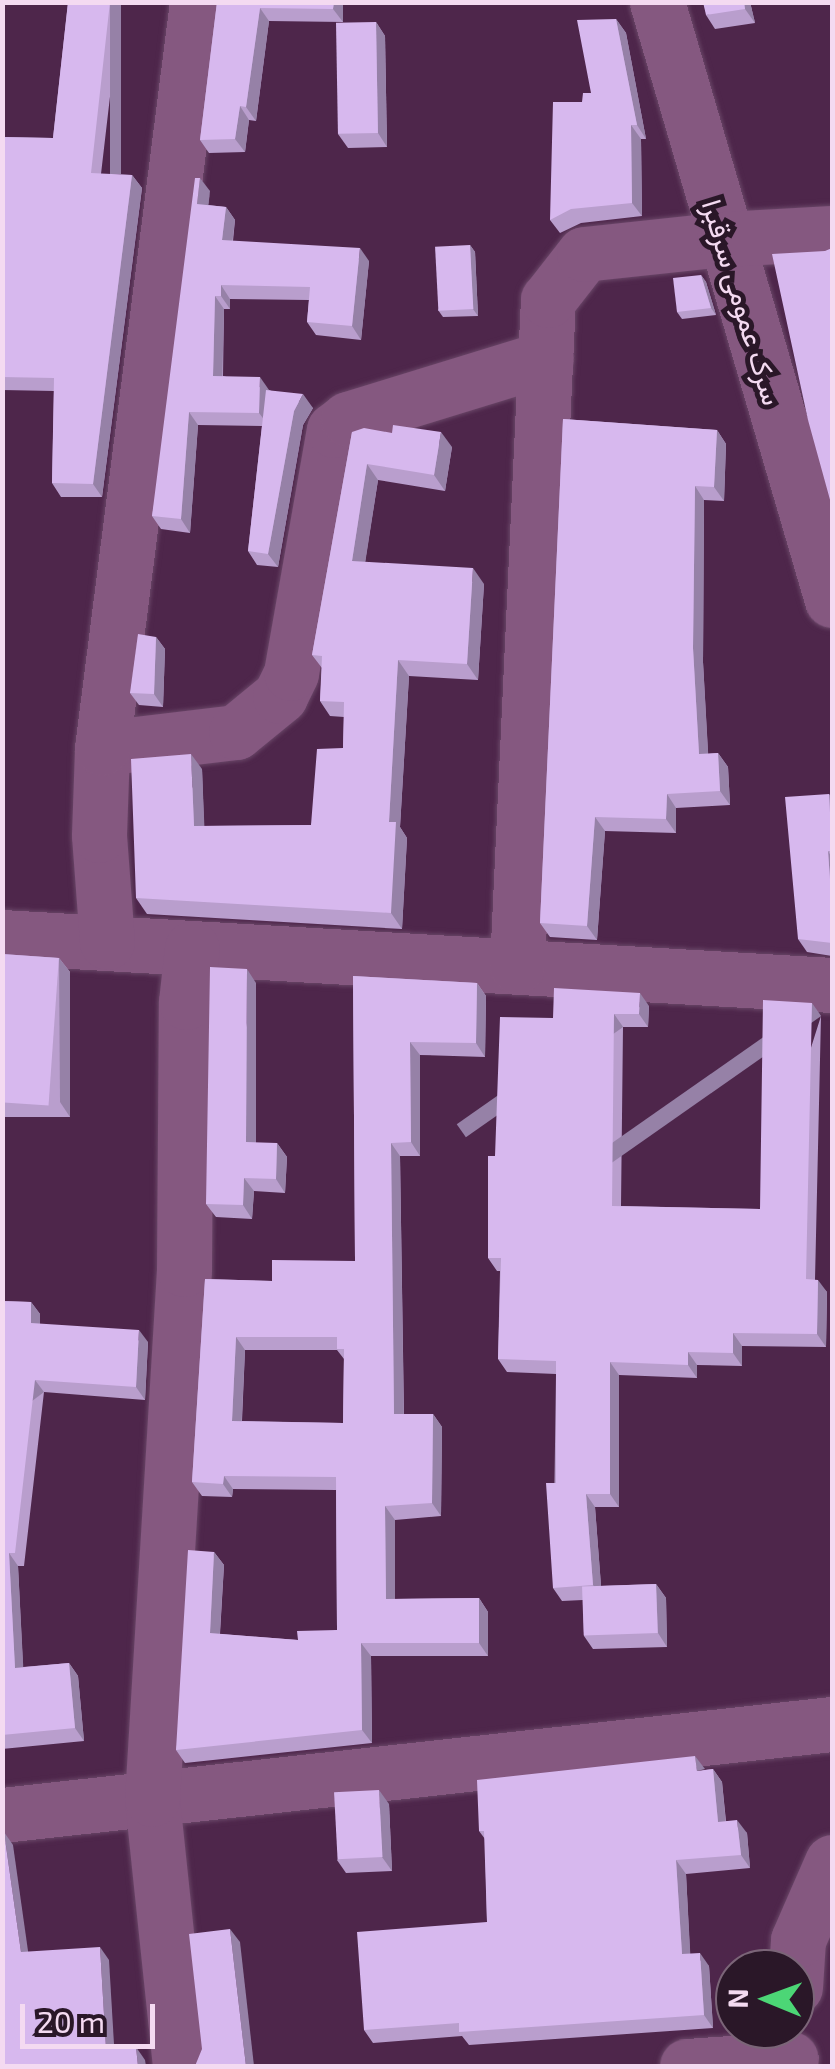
<!DOCTYPE html>
<meta charset="utf-8">
<style>
body{margin:0}
#map{position:relative;width:835px;height:2069px;overflow:hidden;background:#4e264b;font-family:"Exo 2",Vazirmatn,sans-serif}
div>[style]{position:absolute}
[style*='--x']{left:calc(var(--x)*1px);top:calc(var(--y)*1px);width:calc(var(--w)*1px);rotate:calc(var(--a)*1deg)}
.roads{filter:drop-shadow(0 0 2px #694667) drop-shadow(0 0 2px #694667)}
.minor>*{height:55px;margin:-27.5px;padding:0 27.5px;transform-origin:27.5px;border-radius:27.5px;background:#855880}
.wall>*{inset:0;background:#b99ecd}
.shaded-wall>*{inset:0;background:#9681a7;transform-origin:0 0}
.building>*{inset:0;background:#d7b8ee;transform-origin:0 0}
span{translate:-50% -50%;white-space:nowrap;text-align:center;line-height:1.15;-webkit-text-stroke:10px #2a1728;paint-order:stroke}
.street-label{font-size:28px;color:#f4daf1}
.frame{position:absolute;inset:0;border:5px solid #f4daf1;pointer-events:none}
.north{position:absolute;left:715px;top:1949px;width:100px;height:100px;box-sizing:border-box;background:#2a1728;border:2px solid #7b6578;border-radius:50%;rotate:271deg;font-size:28px;font-weight:700;line-height:40px;text-align:center;color:#f4daf1}
.north::after{content:'';display:block;margin:auto;width:35px;height:45px;background:#4cd676;clip-path:polygon(50% 0,100% 100%,50% 72%,0 100%)}
.scale{position:absolute;left:20px;top:2004px;width:135px;height:45px;box-sizing:border-box;border:5px solid #f4daf1;border-top:0;padding-left:12px;font-size:30px;line-height:35px;white-space:nowrap;color:#f4daf1;-webkit-text-stroke:8px #2a1728;paint-order:stroke}
</style>
<div id="map">
<div class="roads">
<div class="minor">
<i style="--x:657;--y:2;--w:623;--a:73.69"></i>
<i style="--x:102;--y:748;--w:135;--a:-6.8"></i>
<i style="--x:236;--y:732;--w:57;--a:-39.3"></i>
<i style="--x:280;--y:696;--w:25;--a:-64"></i>
<i style="--x:291;--y:673;--w:247;--a:-80"></i>
<i style="--x:334;--y:430;--w:18;--a:-38"></i>
<i style="--x:348;--y:419;--w:207;--a:-17.1"></i>
<i style="--x:2;--y:937;--w:831;--a:3.31"></i>
<i style="--x:107;--y:942;--w:107;--a:-94.3"></i>
<i style="--x:99;--y:835;--w:87;--a:-88"></i>
<i style="--x:102;--y:748;--w:752;--a:-82.74"></i>
<i style="--x:517;--y:966;--w:667;--a:-87.34"></i>
<i style="--x:548;--y:300;--w:58;--a:-52"></i>
<i style="--x:584;--y:254;--w:141;--a:-6.1"></i>
<i style="--x:724;--y:239;--w:108;--a:-3.2"></i>
<i style="--x:2;--y:1815;--w:835;--a:-6.26"></i>
<i style="--x:795;--y:1987;--w:47;--a:-86.3"></i>
<i style="--x:798;--y:1940;--w:85;--a:-66.4"></i>
<i style="--x:180;--y:2066;--w:268;--a:-96"></i>
<i style="--x:152;--y:1799;--w:531;--a:-86.54"></i>
<i style="--x:184;--y:1269;--w:267;--a:-89.6"></i>
<i style="--x:186;--y:1002;--w:54;--a:-83.7"></i>
<i style="--x:687;--y:2066;--w:104;--a:-3.9"></i>
</div>
</div>
<div class="wall">
<i style="clip-path:polygon(58px 2px,121px 2px,101px 174px,132px 175px,142px 188px,102px 497px,61px 497px,52px 483px,54px 391px,2px 390px,2px 137px,53px 138px,68px 3px)"></i>
<i style="clip-path:polygon(217px 2px,343px 2px,343px 22px,269px 21px,256px 121px,249px 120px,245px 152px,209px 153px,200px 140px)"></i>
<i style="clip-path:polygon(750px 2px,755px 23px,715px 29px,706px 15px)"></i>
<i style="clip-path:polygon(616px 19px,626px 33px,646px 139px,641px 139px,642px 216px,581px 223px,560px 233px,550px 220px,582px 102px,591px 93px)"></i>
<i style="clip-path:polygon(376px 22px,385px 36px,387px 147px,348px 148px,338px 134px)"></i>
<i style="clip-path:polygon(210px 191px,208px 205px,226px 207px,235px 220px,233px 241px,369px 261px,361px 340px,316px 335px,307px 322px,309px 300px,230px 299px,230px 309px,224px 309px,223px 376px,269px 390px,313px 408px,303px 425px,278px 567px,257px 565px,248px 551px,262px 426px,198px 425px,190px 533px,161px 529px,152px 516px)"></i>
<i style="clip-path:polygon(470px 245px,475px 252px,478px 316px,443px 317px,438px 310px)"></i>
<i style="clip-path:polygon(701px 275px,706px 282px,716px 315px,682px 319px,677px 312px)"></i>
<i style="clip-path:polygon(563px 419px,717px 430px,726px 444px,724px 501px,704px 500px,703px 662px,708px 754px,718px 753px,728px 767px,730px 805px,676px 808px,676px 833px,605px 831px,597px 940px,550px 937px,540px 923px)"></i>
<i style="clip-path:polygon(352px 432px,452px 447px,445px 491px,378px 480px,365px 562px,484px 584px,478px 680px,409px 676px,400px 827px,407px 838px,402px 929px,147px 914px,136px 898px,202px 769px,204px 826px,311px 825px,343px 748px,344px 717px,330px 716px,320px 701px,322px 668px,312px 655px)"></i>
<i style="clip-path:polygon(156px 637px,165px 649px,163px 707px,139px 705px,130px 693px)"></i>
<i style="clip-path:polygon(829px 794px,832px 799px,832px 956px,807px 952px,798px 939px)"></i>
<i style="clip-path:polygon(2px 954px,59px 958px,70px 972px,70px 1117px,2px 1117px)"></i>
<i style="clip-path:polygon(evenodd,353px 976px,477px 983px,486px 996px,485px 1057px,420px 1055px,420px 1156px,400px 1156px,404px 1414px,433px 1414px,442px 1427px,441px 1516px,395px 1520px,395px 1599px,479px 1598px,488px 1612px,488px 1656px,371px 1656px,372px 1743px,185px 1763px,176px 1750px,214px 1552px,224px 1565px,220px 1634px,298px 1640px,337px 1630px,336px 1490px,233px 1489px,232px 1497px,202px 1496px,192px 1482px,205px 1279px,272px 1281px,355px 1261px,353px 976px,245px 1350px,337px 1350px,344px 1359px,343px 1423px,242px 1421px,245px 1350px)"></i>
<i style="clip-path:polygon(256px 983px,256px 1143px,277px 1143px,287px 1157px,285px 1193px,254px 1191px,252px 1219px,216px 1217px,206px 1204px)"></i>
<i style="clip-path:polygon(649px 1006px,648px 1027px,623px 1027px,621px 1206px,760px 1209px,821px 1016px,815px 1280px,827px 1292px,826px 1347px,742px 1346px,742px 1366px,697px 1365px,697px 1378px,619px 1375px,619px 1507px,595px 1507px,601px 1586px,656px 1584px,666px 1598px,667px 1647px,593px 1649px,584px 1636px,583px 1600px,562px 1601px,553px 1588px,556px 1374px,507px 1372px,498px 1359px,500px 1271px,497px 1271px,488px 1258px,495px 1156px,553px 1018px)"></i>
<i style="clip-path:polygon(2px 1301px,31px 1302px,40px 1314px,40px 1324px,148px 1342px,145px 1400px,44px 1392px,24px 1566px,18px 1566px,23px 1667px,69px 1663px,78px 1676px,84px 1741px,2px 1749px)"></i>
<i style="clip-path:polygon(713px 1769px,722px 1782px,726px 1821px,747px 1833px,750px 1868px,686px 1874px,690px 1954px,709px 1966px,713px 2028px,469px 2045px,462px 2036px,373px 2043px,364px 2030px,487px 1922px,485px 1839px,479px 1831px,705px 1770px)"></i>
<i style="clip-path:polygon(389px 1804px,392px 1871px,346px 1873px,337px 1860px)"></i>
</div>
<div class="shaded-wall">
<i style="left:110px;top:2px;width:11px;height:172px"></i>
<i style="clip-path:polygon(334px 2px,343px 2px,343px 22px,333px 9px)"></i>
<i style="clip-path:polygon(744px 2px,750px 2px,755px 23px,745px 9px)"></i>
<i style="clip-path:polygon(260px 8px,269px 21px,256px 121px,246px 107px)"></i>
<i style="clip-path:polygon(616px 19px,626px 33px,646px 139px,637px 125px)"></i>
<i style="clip-path:polygon(376px 22px,385px 36px,387px 147px,378px 133px)"></i>
<i style="clip-path:polygon(240px 106px,249px 120px,245px 152px,235px 139px)"></i>
<i style="clip-path:polygon(631px 125px,641px 139px,642px 216px,632px 203px)"></i>
<i style="clip-path:polygon(132px 175px,142px 188px,102px 497px,93px 484px)"></i>
<i style="clip-path:polygon(200px 178px,210px 191px,207px 218px,197px 204px)"></i>
<i style="clip-path:polygon(226px 207px,235px 220px,231px 253px,222px 240px)"></i>
<i style="clip-path:polygon(470px 245px,475px 252px,478px 316px,473px 309px)"></i>
<i style="clip-path:polygon(360px 248px,369px 261px,361px 340px,352px 326px)"></i>
<i style="clip-path:polygon(701px 275px,706px 282px,716px 315px,711px 308px)"></i>
<i style="clip-path:polygon(221px 285px,230px 299px,230px 309px,221px 296px)"></i>
<i style="clip-path:polygon(215px 296px,224px 309px,222px 389px,213px 376px)"></i>
<i style="clip-path:polygon(260px 377px,269px 390px,269px 426px,259px 413px)"></i>
<i style="clip-path:polygon(303px 394px,313px 408px,303px 425px,278px 567px,268px 554px,294px 411px)"></i>
<i style="clip-path:polygon(189px 412px,198px 425px,190px 533px,181px 519px)"></i>
<i style="clip-path:polygon(717px 430px,726px 444px,724px 501px,714px 487px)"></i>
<i style="clip-path:polygon(441px 432px,452px 447px,445px 491px,434px 475px)"></i>
<i style="clip-path:polygon(367px 464px,378px 480px,363px 577px,352px 561px)"></i>
<i style="clip-path:polygon(695px 486px,704px 500px,703px 662px,709px 768px,699px 754px,693px 648px)"></i>
<i style="clip-path:polygon(473px 568px,484px 584px,478px 680px,467px 664px)"></i>
<i style="clip-path:polygon(156px 637px,165px 649px,163px 707px,154px 694px)"></i>
<i style="clip-path:polygon(398px 660px,409px 676px,400px 827px,407px 838px,402px 929px,391px 913px,389px 822px)"></i>
<i style="clip-path:polygon(718px 753px,728px 767px,730px 805px,720px 791px)"></i>
<i style="clip-path:polygon(191px 754px,202px 769px,205px 841px,194px 826px)"></i>
<i style="clip-path:polygon(667px 794px,676px 808px,676px 833px,666px 819px)"></i>
<i style="clip-path:polygon(829px 794px,832px 799px,832px 851px)"></i>
<i style="clip-path:polygon(595px 817px,605px 831px,597px 940px,587px 926px)"></i>
<i style="clip-path:polygon(828px 851px,832px 858px,832px 907px)"></i>
<i style="clip-path:polygon(59px 958px,70px 972px,70px 1117px,60px 1102px)"></i>
<i style="clip-path:polygon(247px 969px,256px 983px,256px 1156px,246px 1142px)"></i>
<i style="clip-path:polygon(477px 983px,486px 996px,485px 1057px,476px 1043px)"></i>
<i style="clip-path:polygon(640px 993px,649px 1006px,648px 1027px,639px 1014px)"></i>
<i style="left:812px;top:1003px;width:16px;height:276px;rotate:55deg"></i>
<i style="left:614px;top:1014px;width:16px;height:192px;rotate:55deg"></i>
<i style="clip-path:polygon(410px 1042px,420px 1055px,420px 1156px,411px 1142px)"></i>
<i style="clip-path:polygon(277px 1143px,287px 1157px,285px 1193px,276px 1179px)"></i>
<i style="clip-path:polygon(391px 1143px,400px 1156px,404px 1427px,394px 1414px)"></i>
<i style="clip-path:polygon(244px 1178px,254px 1191px,252px 1219px,243px 1205px)"></i>
<i style="clip-path:polygon(818px 1280px,827px 1292px,826px 1347px,817px 1334px)"></i>
<i style="clip-path:polygon(31px 1302px,40px 1314px,40px 1336px,31px 1323px)"></i>
<i style="clip-path:polygon(139px 1330px,148px 1342px,145px 1400px,136px 1387px)"></i>
<i style="clip-path:polygon(733px 1333px,742px 1346px,742px 1366px,733px 1353px)"></i>
<i style="clip-path:polygon(236px 1337px,245px 1350px,241px 1435px,232px 1421px)"></i>
<i style="clip-path:polygon(688px 1352px,697px 1365px,697px 1378px,688px 1365px)"></i>
<i style="clip-path:polygon(610px 1362px,619px 1375px,619px 1507px,610px 1494px)"></i>
<i style="left:35px;top:1380px;width:15px;height:174px;rotate:53deg"></i>
<i style="clip-path:polygon(433px 1414px,442px 1427px,441px 1516px,432px 1503px)"></i>
<i style="clip-path:polygon(224px 1476px,233px 1489px,232px 1497px,223px 1484px)"></i>
<i style="clip-path:polygon(586px 1494px,595px 1507px,602px 1598px,593px 1585px)"></i>
<i style="clip-path:polygon(385px 1506px,395px 1520px,395px 1612px,386px 1599px)"></i>
<i style="clip-path:polygon(214px 1552px,224px 1565px,219px 1646px,210px 1633px)"></i>
<i style="clip-path:polygon(9px 1553px,18px 1566px,24px 1681px,15px 1668px)"></i>
<i style="clip-path:polygon(656px 1584px,666px 1598px,667px 1647px,658px 1633px)"></i>
<i style="clip-path:polygon(479px 1598px,488px 1612px,488px 1656px,479px 1643px)"></i>
<i style="clip-path:polygon(361px 1643px,371px 1656px,372px 1743px,362px 1730px)"></i>
<i style="clip-path:polygon(69px 1663px,78px 1676px,84px 1741px,75px 1728px)"></i>
<i style="clip-path:polygon(695px 1756px,705px 1769px,697px 1771px)"></i>
<i style="clip-path:polygon(713px 1769px,722px 1782px,727px 1835px,718px 1822px)"></i>
<i style="clip-path:polygon(379px 1790px,389px 1804px,392px 1871px,382px 1857px)"></i>
<i style="clip-path:polygon(737px 1820px,747px 1833px,750px 1868px,741px 1855px)"></i>
<i style="clip-path:polygon(4px 1832px,13px 1845px,30px 1965px,21px 1952px)"></i>
<i style="clip-path:polygon(676px 1860px,686px 1874px,691px 1967px,682px 1954px)"></i>
<i style="clip-path:polygon(230px 1929px,240px 1942px,254px 2066px,246px 2066px)"></i>
<i style="clip-path:polygon(100px 1947px,109px 1960px,115px 2061px,106px 2048px)"></i>
<i style="clip-path:polygon(700px 1953px,709px 1966px,713px 2028px,704px 2015px)"></i>
<i style="clip-path:polygon(136px 2047px,145px 2060px,146px 2066px,138px 2066px)"></i>
</div>
<div class="building">
<i style="clip-path:polygon(68px 2px,110px 2px,91px 173px,132px 175px,93px 484px,52px 483px,54px 378px,2px 377px,2px 137px,53px 138px)"></i>
<i style="clip-path:polygon(217px 2px,334px 2px,333px 9px,260px 8px,246px 107px,240px 106px,235px 139px,200px 140px)"></i>
<i style="clip-path:polygon(703px 2px,744px 2px,745px 9px,706px 15px)"></i>
<i style="clip-path:polygon(616px 19px,637px 125px,631px 125px,632px 203px,571px 209px,550px 220px,553px 102px,582px 102px,583px 93px,591px 93px,577px 20px)"></i>
<i style="left:376px;top:22px;width:111px;height:40px;rotate:89deg"></i>
<i style="clip-path:polygon(195px 178px,200px 178px,197px 204px,226px 207px,222px 240px,360px 248px,352px 326px,307px 322px,310px 287px,221px 285px,221px 296px,215px 296px,213px 376px,260px 377px,259px 413px,189px 412px,181px 519px,152px 516px)"></i>
<i style="left:470px;top:245px;width:64px;height:35px;rotate:87deg"></i>
<i style="clip-path:polygon(832px 248px,832px 507px,808px 420px,772px 254px,825px 251px)"></i>
<i style="clip-path:polygon(701px 275px,711px 308px,677px 312px,673px 278px)"></i>
<i style="clip-path:polygon(266px 390px,303px 394px,294px 411px,268px 554px,248px 551px)"></i>
<i style="clip-path:polygon(563px 419px,717px 430px,714px 487px,695px 486px,693px 648px,699px 754px,718px 753px,720px 791px,667px 794px,666px 819px,595px 817px,587px 926px,540px 923px)"></i>
<i style="clip-path:polygon(393px 425px,441px 432px,434px 475px,367px 464px,352px 561px,473px 568px,467px 664px,398px 660px,389px 822px,396px 822px,391px 913px,136px 898px,131px 759px,191px 754px,194px 826px,311px 825px,317px 749px,343px 748px,344px 702px,320px 701px,322px 656px,312px 655px,352px 432px,364px 428px,392px 433px)"></i>
<i style="clip-path:polygon(138px 634px,156px 637px,154px 694px,130px 693px)"></i>
<i style="clip-path:polygon(829px 794px,832px 851px,828px 851px,832px 907px,832px 943px,798px 939px,785px 797px)"></i>
<i style="left:2px;top:954px;width:57px;height:148px;rotate:4deg"></i>
<i style="clip-path:polygon(210px 967px,247px 969px,246px 1142px,277px 1143px,276px 1179px,244px 1178px,243px 1205px,206px 1204px)"></i>
<i style="clip-path:polygon(evenodd,353px 976px,477px 983px,476px 1043px,410px 1042px,411px 1142px,391px 1143px,394px 1414px,433px 1414px,432px 1503px,385px 1506px,386px 1599px,479px 1598px,479px 1643px,361px 1643px,362px 1730px,176px 1750px,188px 1550px,214px 1552px,210px 1633px,298px 1640px,297px 1631px,337px 1630px,336px 1477px,224px 1476px,223px 1484px,192px 1482px,205px 1279px,272px 1281px,272px 1260px,355px 1261px,353px 976px,236px 1337px,337px 1337px,337px 1349px,344px 1349px,343px 1423px,232px 1421px,236px 1337px)"></i>
<i style="clip-path:polygon(554px 988px,640px 993px,639px 1014px,614px 1014px,612px 1206px,760px 1209px,763px 1000px,812px 1003px,806px 1279px,818px 1280px,817px 1334px,733px 1333px,733px 1353px,688px 1352px,688px 1365px,610px 1362px,610px 1494px,586px 1494px,593px 1585px,553px 1588px,546px 1483px,556px 1483px,556px 1361px,498px 1359px,501px 1258px,488px 1258px,488px 1156px,495px 1156px,500px 1017px,553px 1018px)"></i>
<i style="clip-path:polygon(2px 1301px,31px 1302px,31px 1323px,139px 1330px,136px 1387px,35px 1380px,15px 1553px,9px 1553px,15px 1668px,69px 1663px,75px 1728px,2px 1735px)"></i>
<i style="left:656px;top:1584px;width:49px;height:74px;rotate:88deg"></i>
<i style="clip-path:polygon(695px 1756px,697px 1771px,713px 1769px,718px 1822px,737px 1820px,741px 1855px,676px 1860px,682px 1954px,700px 1953px,704px 2015px,459px 2032px,459px 2023px,364px 2030px,357px 1932px,487px 1922px,484px 1831px,479px 1831px,477px 1780px)"></i>
<i style="left:379px;top:1790px;width:67px;height:45px;rotate:87deg"></i>
<i style="clip-path:polygon(2px 1832px,4px 1832px,21px 1952px,100px 1947px,106px 2048px,136px 2047px,138px 2066px,2px 2066px)"></i>
<i style="clip-path:polygon(230px 1929px,246px 2066px,195px 2066px,202px 2049px,189px 1934px)"></i>
</div>
<div class="street-label">
<span style="left:743px;top:302px;rotate:73deg">سرک عمومی سرقبرا</span>
</div>
<div class="frame"></div>
<div class="north">N</div>
<div class="scale">20 m</div>
</div>
